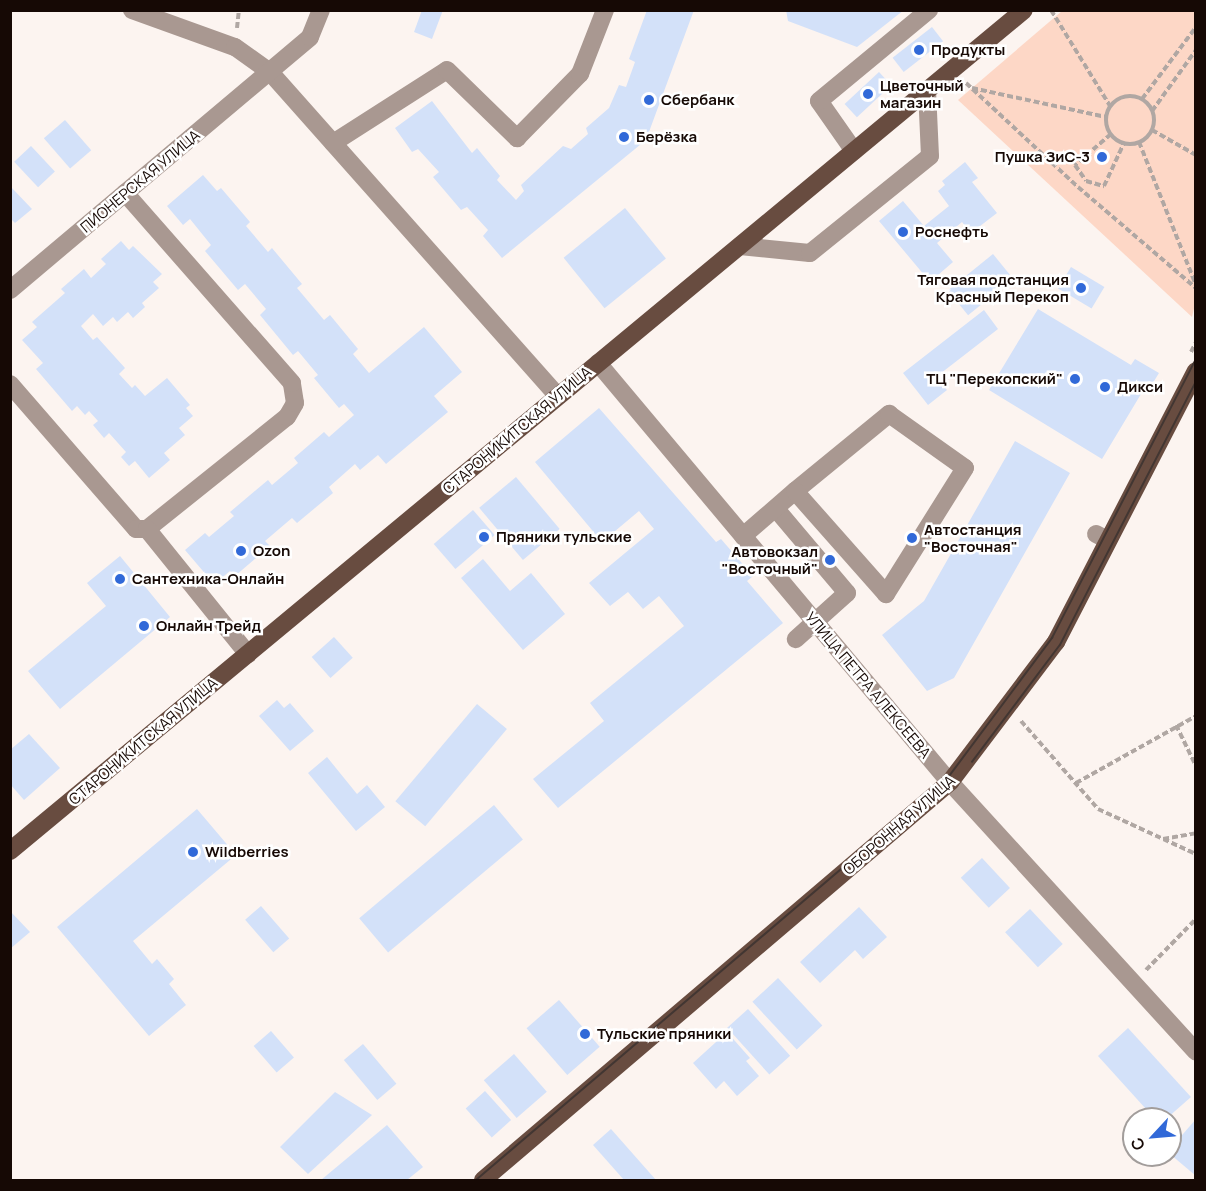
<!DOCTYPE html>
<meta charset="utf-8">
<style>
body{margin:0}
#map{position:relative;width:1206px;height:1191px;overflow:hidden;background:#fcf4f0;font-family:Manrope,sans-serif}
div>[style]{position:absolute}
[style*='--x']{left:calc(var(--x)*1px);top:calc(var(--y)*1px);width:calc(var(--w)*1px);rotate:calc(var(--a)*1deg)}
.green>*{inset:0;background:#fdd7c6}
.building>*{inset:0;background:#d3e1f9;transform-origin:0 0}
.path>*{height:4px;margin-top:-2px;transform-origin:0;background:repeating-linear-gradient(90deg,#b0a7a3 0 6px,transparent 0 9px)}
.path>.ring{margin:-2px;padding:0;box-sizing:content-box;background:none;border:4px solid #b0a7a3;border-radius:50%}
.minor>*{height:18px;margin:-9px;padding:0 9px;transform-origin:9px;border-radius:9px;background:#a99891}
.major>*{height:18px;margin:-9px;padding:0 9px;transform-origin:9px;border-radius:9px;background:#684c40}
.tram>*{height:1.5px;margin:-0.75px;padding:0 0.75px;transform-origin:0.75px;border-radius:0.75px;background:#423632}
.dots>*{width:16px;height:16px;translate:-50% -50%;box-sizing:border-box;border:3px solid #fff;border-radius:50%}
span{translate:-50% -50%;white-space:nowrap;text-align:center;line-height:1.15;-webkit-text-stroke:5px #fff;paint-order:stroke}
.poi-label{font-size:15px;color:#160905;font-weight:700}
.left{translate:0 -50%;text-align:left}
.right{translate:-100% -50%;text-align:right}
.street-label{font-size:15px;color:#160905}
.frame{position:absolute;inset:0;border:12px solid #160905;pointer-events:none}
.north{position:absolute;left:1122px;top:1107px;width:60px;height:60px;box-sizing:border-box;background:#fff;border:2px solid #a29d9b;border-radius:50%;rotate:244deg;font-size:16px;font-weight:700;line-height:24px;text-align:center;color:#160905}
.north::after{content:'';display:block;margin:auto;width:21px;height:27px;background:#3169d8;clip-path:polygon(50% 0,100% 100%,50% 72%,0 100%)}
</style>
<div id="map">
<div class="green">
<i style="clip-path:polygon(1062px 11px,1195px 11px,1196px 300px,1192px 317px,958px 100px)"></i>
</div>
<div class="building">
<i style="clip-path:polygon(422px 10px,443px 10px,432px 39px,414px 32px)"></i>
<i style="clip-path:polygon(647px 10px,694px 10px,646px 140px,502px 258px,483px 236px,488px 230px,467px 207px,461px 210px,433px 177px,439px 172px,418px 149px,412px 152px,395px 128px,432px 101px,472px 153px,477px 148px,500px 176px,497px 180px,516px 200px,524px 191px,521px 185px,563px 146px,571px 149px,588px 134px,586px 128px,609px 108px,619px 85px,626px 87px,635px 62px,629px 59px)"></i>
<i style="clip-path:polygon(786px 10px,904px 10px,857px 47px,788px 21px)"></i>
<i style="left:932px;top:27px;width:18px;height:50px;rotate:52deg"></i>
<i style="left:879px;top:72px;width:18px;height:47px;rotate:47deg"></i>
<i style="left:65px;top:120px;width:40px;height:28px;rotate:49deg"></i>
<i style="left:31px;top:146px;width:35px;height:23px;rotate:47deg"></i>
<i style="clip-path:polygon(965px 162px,978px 178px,972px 182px,997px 213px,971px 233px,962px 222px,937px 243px,953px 262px,930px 282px,879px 221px,903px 201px,924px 226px,949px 206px,938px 191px,945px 185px,942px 181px)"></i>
<i style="clip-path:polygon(203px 175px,217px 191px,221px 188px,250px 222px,246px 226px,268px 252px,272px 248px,302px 284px,297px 288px,324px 320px,330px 315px,358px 349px,353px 354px,369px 373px,424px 327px,462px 372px,434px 396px,448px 412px,386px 464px,378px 455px,360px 470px,355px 464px,329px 487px,333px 493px,297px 523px,292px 518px,265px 541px,270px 546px,235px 576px,230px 571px,214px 584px,185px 550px,205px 533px,209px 537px,234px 516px,230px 512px,268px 480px,272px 485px,298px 463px,294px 458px,324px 432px,329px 437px,354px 415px,344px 404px,339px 408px,314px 378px,318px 375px,298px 351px,293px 355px,260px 315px,266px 309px,245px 284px,238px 290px,205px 251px,211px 245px,190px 219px,183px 225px,167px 206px)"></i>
<i style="clip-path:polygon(10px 186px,32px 209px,15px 223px,10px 218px)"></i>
<i style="left:625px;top:208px;width:65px;height:79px;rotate:51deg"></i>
<i style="clip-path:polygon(121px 241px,129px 250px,133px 246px,162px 274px,153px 282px,159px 288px,142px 303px,145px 307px,133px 318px,128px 312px,117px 322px,113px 317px,103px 326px,93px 314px,81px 326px,93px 340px,97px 337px,125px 368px,119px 374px,132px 388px,135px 385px,145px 396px,167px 378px,190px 405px,186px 408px,193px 416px,179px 428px,185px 435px,164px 453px,170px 460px,149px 478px,135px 461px,129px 466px,121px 457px,126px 452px,109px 433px,104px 438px,93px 425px,98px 421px,89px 411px,85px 415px,77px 406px,72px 411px,36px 369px,43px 363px,22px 340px,37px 327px,32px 322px,65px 293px,61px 289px,84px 269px,91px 278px,106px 264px,101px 259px)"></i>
<i style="left:993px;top:254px;width:32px;height:58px;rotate:51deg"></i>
<i style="left:1071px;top:267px;width:39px;height:25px;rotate:31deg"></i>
<i style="clip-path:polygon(1038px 309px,1131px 365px,1135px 359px,1159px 373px,1151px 386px,1147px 384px,1102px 459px,989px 390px)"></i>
<i style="clip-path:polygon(984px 310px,998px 329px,936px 377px,947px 390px,928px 405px,903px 373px)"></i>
<i style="clip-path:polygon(599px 408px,716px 542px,721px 539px,753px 576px,747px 581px,783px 623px,558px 808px,533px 779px,604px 721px,590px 703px,684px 626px,659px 596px,643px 609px,628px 592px,610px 606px,589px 583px,654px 529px,639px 511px,602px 542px,535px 462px)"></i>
<i style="clip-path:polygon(1015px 441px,1070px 473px,954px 678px,927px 691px,882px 635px,924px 601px)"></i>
<i style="left:516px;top:477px;width:68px;height:48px;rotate:50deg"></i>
<i style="left:473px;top:510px;width:33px;height:52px;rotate:49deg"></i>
<i style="clip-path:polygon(120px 556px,170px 617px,60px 709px,28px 671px,106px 606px,87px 583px)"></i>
<i style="clip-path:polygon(483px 559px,510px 591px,531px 573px,565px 614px,523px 650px,461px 578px)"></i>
<i style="left:334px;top:637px;width:28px;height:30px;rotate:48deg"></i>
<i style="clip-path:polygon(277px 700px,284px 708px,290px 703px,314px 731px,290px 751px,259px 716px)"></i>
<i style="left:477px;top:704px;width:39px;height:127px;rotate:40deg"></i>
<i style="clip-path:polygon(29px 734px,60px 768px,24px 800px,10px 784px,10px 750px)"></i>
<i style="clip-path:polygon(327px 757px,357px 794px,367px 785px,385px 807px,356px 831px,308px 773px)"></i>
<i style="left:494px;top:805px;width:45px;height:176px;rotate:50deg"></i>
<i style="clip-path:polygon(197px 809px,236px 855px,133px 941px,152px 964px,157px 959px,174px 979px,169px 984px,186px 1005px,149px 1036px,57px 927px)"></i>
<i style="left:982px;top:858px;width:41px;height:29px;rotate:47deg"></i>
<i style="left:261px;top:906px;width:43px;height:21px;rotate:49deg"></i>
<i style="clip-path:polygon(859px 907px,887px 937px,863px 959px,855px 950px,820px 983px,800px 962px)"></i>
<i style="left:1030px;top:909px;width:48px;height:34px;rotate:47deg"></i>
<i style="clip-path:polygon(10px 911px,30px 932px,10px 949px)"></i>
<i style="left:778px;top:978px;width:65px;height:35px;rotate:47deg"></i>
<i style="left:559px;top:1000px;width:62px;height:43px;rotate:49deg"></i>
<i style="left:748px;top:1009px;width:63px;height:28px;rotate:48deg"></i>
<i style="clip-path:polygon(1128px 1028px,1191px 1097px,1166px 1119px,1155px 1119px,1098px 1056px)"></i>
<i style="left:271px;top:1031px;width:35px;height:23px;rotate:49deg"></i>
<i style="clip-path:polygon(727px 1032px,750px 1058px,746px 1061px,759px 1076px,737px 1096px,724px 1081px,716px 1089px,693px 1063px)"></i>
<i style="left:363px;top:1044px;width:52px;height:25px;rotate:50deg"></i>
<i style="left:514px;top:1054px;width:50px;height:40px;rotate:49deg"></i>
<i style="left:485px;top:1091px;width:39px;height:26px;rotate:48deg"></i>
<i style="clip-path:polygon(335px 1092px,372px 1115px,308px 1174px,280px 1147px)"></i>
<i style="clip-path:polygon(1196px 1119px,1196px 1176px,1170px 1154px,1170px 1149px)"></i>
<i style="clip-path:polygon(387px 1125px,423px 1167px,407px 1180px,321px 1180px)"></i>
<i style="clip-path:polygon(611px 1129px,656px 1180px,624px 1180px,593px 1145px)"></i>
</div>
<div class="path">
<i style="--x:1051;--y:10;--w:113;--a:58.4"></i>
<i style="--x:237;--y:28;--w:18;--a:-84"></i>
<i style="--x:966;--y:83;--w:153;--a:42.9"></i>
<i style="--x:1078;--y:187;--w:155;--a:40.6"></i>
<i style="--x:972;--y:88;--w:137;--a:12.2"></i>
<i class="ring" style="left:1106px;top:96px;width:44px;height:44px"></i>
<i style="--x:1142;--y:99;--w:90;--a:-53.1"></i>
<i style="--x:1152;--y:111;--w:75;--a:-54.2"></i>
<i style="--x:1152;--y:130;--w:51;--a:29.6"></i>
<i style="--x:1111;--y:134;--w:48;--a:139.3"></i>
<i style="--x:1075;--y:165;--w:19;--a:55"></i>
<i style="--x:1086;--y:181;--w:19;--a:16"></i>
<i style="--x:1104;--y:186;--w:47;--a:-65.1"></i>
<i style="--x:1139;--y:142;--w:154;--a:68.3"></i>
<i style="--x:1191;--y:352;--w:11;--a:-63"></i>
<i style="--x:1021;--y:721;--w:117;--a:48.8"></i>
<i style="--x:1098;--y:809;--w:108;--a:24.7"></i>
<i style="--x:1176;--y:725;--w:46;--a:64"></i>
<i style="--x:1076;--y:783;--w:137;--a:-29.2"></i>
<i style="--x:1163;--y:839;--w:34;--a:-10"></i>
<i style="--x:1146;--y:970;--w:71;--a:-45.6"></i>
</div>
<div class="minor">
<i style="--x:132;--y:10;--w:109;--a:19.8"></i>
<i style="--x:235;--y:47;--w:43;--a:35.5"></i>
<i style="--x:270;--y:72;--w:433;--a:48.4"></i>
<i style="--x:333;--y:143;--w:135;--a:-32.6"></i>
<i style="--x:447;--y:70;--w:98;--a:44.2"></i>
<i style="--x:517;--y:138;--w:90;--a:-45.5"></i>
<i style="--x:580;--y:74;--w:69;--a:-68.7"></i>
<i style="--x:854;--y:151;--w:61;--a:-125"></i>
<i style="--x:819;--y:101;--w:143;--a:-39.6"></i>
<i style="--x:740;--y:246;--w:70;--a:5.7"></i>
<i style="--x:810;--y:253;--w:154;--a:-38.9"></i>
<i style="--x:930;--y:156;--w:65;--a:-92.6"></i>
<i style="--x:10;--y:290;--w:392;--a:-40.1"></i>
<i style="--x:310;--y:37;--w:29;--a:-68"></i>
<i style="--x:598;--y:363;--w:543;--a:50.01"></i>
<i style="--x:947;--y:779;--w:369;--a:47.6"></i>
<i style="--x:10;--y:384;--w:192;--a:49"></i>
<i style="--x:136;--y:529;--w:11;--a:0"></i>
<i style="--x:147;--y:529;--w:179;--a:-38.7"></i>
<i style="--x:287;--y:417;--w:16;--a:-60"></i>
<i style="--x:295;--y:403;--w:20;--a:-99"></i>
<i style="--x:292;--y:383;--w:253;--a:-131.3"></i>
<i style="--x:776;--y:509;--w:110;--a:49.8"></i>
<i style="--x:847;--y:593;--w:69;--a:138"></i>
<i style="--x:147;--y:529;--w:161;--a:51.1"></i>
<i style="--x:1096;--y:534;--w:13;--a:27"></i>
<i style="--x:743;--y:536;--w:69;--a:-40.9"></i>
<i style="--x:795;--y:491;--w:122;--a:-39.3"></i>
<i style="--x:889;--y:414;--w:93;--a:35.4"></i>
<i style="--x:965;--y:468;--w:149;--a:122.1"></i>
<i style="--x:886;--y:594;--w:137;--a:-131.5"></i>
</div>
<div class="major">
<i style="--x:10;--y:851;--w:1317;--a:-39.67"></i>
<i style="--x:483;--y:1180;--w:614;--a:-40.44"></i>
<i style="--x:950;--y:782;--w:176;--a:-52.9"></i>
<i style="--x:1056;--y:642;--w:305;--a:-62.7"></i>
</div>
<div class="tram">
<i style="--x:972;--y:762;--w:146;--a:-53.1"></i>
<i style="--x:1060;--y:645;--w:296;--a:-62.7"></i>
<i style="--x:476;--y:1180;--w:619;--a:-40.41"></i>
<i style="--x:947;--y:779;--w:176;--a:-53.3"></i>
<i style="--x:1052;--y:638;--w:314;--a:-62.7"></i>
</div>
<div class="dots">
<i style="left:919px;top:50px;background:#3169d8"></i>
<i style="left:868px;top:94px;background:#3169d8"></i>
<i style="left:649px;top:100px;background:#3169d8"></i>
<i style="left:624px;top:137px;background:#3169d8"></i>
<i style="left:1102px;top:157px;background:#3169d8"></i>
<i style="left:903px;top:232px;background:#3169d8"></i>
<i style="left:1081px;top:288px;background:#3169d8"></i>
<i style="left:1075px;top:379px;background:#3169d8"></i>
<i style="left:1105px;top:387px;background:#3169d8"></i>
<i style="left:484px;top:537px;background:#3169d8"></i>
<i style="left:912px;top:538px;background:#3169d8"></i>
<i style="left:241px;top:551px;background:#3169d8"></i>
<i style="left:830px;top:560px;background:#3169d8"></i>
<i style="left:120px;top:579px;background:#3169d8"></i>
<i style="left:144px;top:626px;background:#3169d8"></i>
<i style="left:193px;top:852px;background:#3169d8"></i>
<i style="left:585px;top:1034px;background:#3169d8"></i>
</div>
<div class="poi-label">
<span class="left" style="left:931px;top:50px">Продукты</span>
<span class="left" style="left:880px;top:94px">Цветочный<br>магазин</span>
<span class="left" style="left:661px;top:100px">Сбербанк</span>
<span class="left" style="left:636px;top:137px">Берёзка</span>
<span class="right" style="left:1090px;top:157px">Пушка ЗиС-3</span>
<span class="left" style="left:915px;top:232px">Роснефть</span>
<span class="right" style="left:1069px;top:288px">Тяговая подстанция<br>Красный Перекоп</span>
<span class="right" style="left:1063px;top:379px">ТЦ "Перекопский"</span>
<span class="left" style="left:1117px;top:387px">Дикси</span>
<span class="left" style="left:924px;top:538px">Автостанция<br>"Восточная"</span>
<span class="left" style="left:496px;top:537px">Пряники тульские</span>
<span class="left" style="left:253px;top:551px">Ozon</span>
<span class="right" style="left:818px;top:560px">Автовокзал<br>"Восточный"</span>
<span class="left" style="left:132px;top:579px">Сантехника-Онлайн</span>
<span class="left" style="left:156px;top:626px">Онлайн Трейд</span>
<span class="left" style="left:205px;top:852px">Wildberries</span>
<span class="left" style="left:597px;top:1034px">Тульские пряники</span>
</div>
<div class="street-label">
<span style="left:140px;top:181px;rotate:-40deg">ПИОНЕРСКАЯ УЛИЦА</span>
<span style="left:517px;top:430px;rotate:-40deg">СТАРОНИКИТСКАЯ УЛИЦА</span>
<span style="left:868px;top:685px;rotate:50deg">УЛИЦА ПЕТРА АЛЕКСЕЕВА</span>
<span style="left:143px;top:741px;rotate:-40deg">СТАРОНИКИТСКАЯ УЛИЦА</span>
<span style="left:899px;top:825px;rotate:-41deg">ОБОРОННАЯ УЛИЦА</span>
</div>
<div class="frame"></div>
<div class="north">С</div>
</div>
